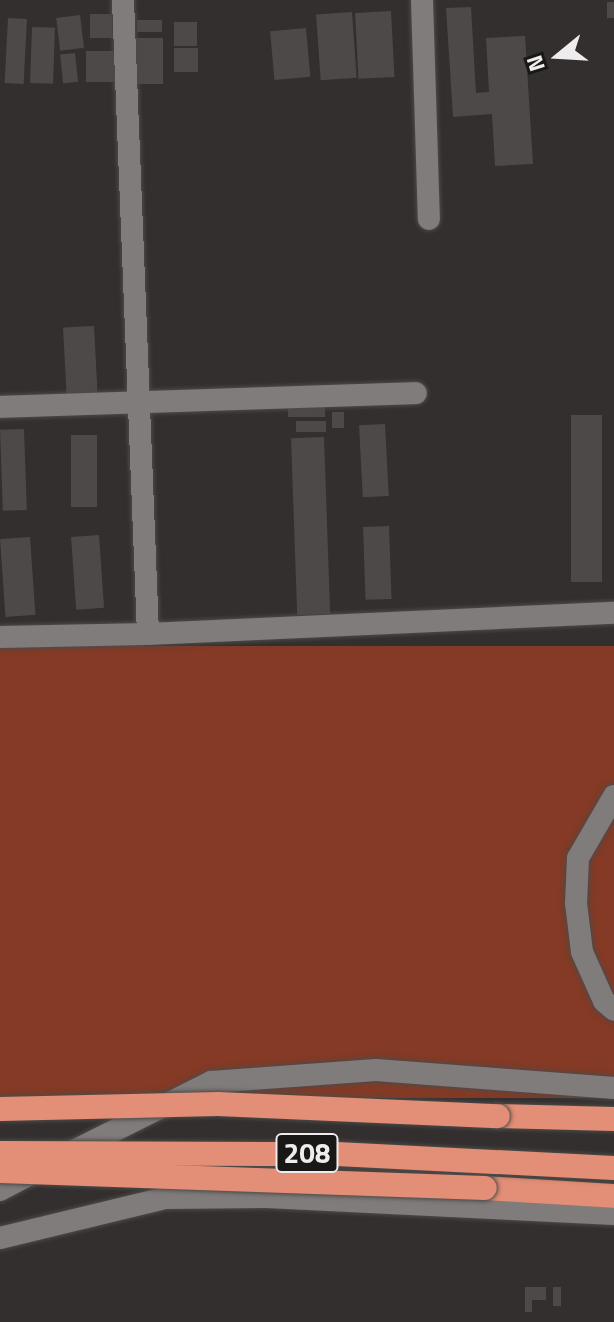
<!DOCTYPE html>
<style>
body{margin:0}
#map{position:relative;width:614px;height:1322px;overflow:hidden;background:#322f2e;font-family:"Titillium Web",sans-serif}
div>[style]{position:absolute}
[style*='--x']{left:calc(var(--x)*1px);top:calc(var(--y)*1px);width:calc(var(--w)*1px);rotate:calc(var(--a)*1deg)}
.green>*{inset:0;background:#843a25;transform-origin:0 0}
.building>*{inset:0;background:#4d4948;transform-origin:0 0}
.roads{filter:drop-shadow(0 0 2px #4d4a49) drop-shadow(0 0 2px #4d4a49)}
.minor>*{height:22px;margin:-11px;padding:0 11px;transform-origin:11px;border-radius:11px;background:#807c7b}
.highway>*{height:24px;margin:-12px;padding:0 12px;transform-origin:12px;border-radius:12px;background:#e38e76}
.bridges{filter:drop-shadow(0 0 2px #4d4a49) drop-shadow(0 0 2px #4d4a49)}
.highway-bridge>*{height:24px;margin:-12px;padding:0 12px;transform-origin:12px;border-radius:12px;background:#e38e76}
span{translate:-50% -50%;white-space:nowrap;text-align:center;line-height:1.15;-webkit-text-stroke:6px #191817;paint-order:stroke}
.shield-label span{padding:2px 6px;background:#191817;border:2px solid;border-radius:6px;-webkit-text-stroke-width:0}
.shield-label{font-size:28px;color:#eeecec;font-weight:700}
.north{position:absolute;left:518px;top:16px;width:80px;height:80px;-webkit-text-stroke:6px #191817;paint-order:stroke;rotate:252deg;font-size:22px;font-weight:700;line-height:32px;text-align:center;color:#eeecec}
.north::after{content:'';display:block;margin:auto;width:28px;height:36px;background:#eeecec;clip-path:polygon(50% 0,100% 100%,50% 72%,0 100%)}
</style>
<div id="map">
<div class="green">
<i style="left:614px;top:646px;width:452px;height:615px;rotate:90deg"></i>
</div>
<div class="building">
<i style="left:607px;top:2px;width:7px;height:16px"></i>
<i style="clip-path:polygon(471px 7px,476px 93px,489px 92px,486px 38px,525px 36px,533px 164px,495px 166px,492px 114px,453px 117px,446px 8px)"></i>
<i style="left:391px;top:11px;width:66px;height:36px;rotate:87deg"></i>
<i style="left:352px;top:12px;width:66px;height:36px;rotate:86deg"></i>
<i style="left:90px;top:14px;width:22px;height:24px"></i>
<i style="left:80px;top:15px;width:33px;height:24px;rotate:83deg"></i>
<i style="left:8px;top:18px;width:19px;height:65px;rotate:3deg"></i>
<i style="left:162px;top:20px;width:12px;height:25px;rotate:90deg"></i>
<i style="left:174px;top:22px;width:23px;height:24px"></i>
<i style="left:32px;top:27px;width:23px;height:56px;rotate:2deg"></i>
<i style="left:306px;top:28px;width:49px;height:36px;rotate:85deg"></i>
<i style="left:136px;top:38px;width:27px;height:46px"></i>
<i style="left:174px;top:48px;width:24px;height:24px"></i>
<i style="left:86px;top:51px;width:31px;height:31px"></i>
<i style="left:75px;top:53px;width:29px;height:15px;rotate:84deg"></i>
<i style="left:94px;top:326px;width:72px;height:31px;rotate:87deg"></i>
<i style="left:288px;top:406px;width:37px;height:11px"></i>
<i style="left:332px;top:412px;width:12px;height:16px"></i>
<i style="left:571px;top:415px;width:31px;height:167px"></i>
<i style="left:296px;top:421px;width:30px;height:11px"></i>
<i style="left:385px;top:424px;width:72px;height:26px;rotate:87deg"></i>
<i style="left:24px;top:429px;width:81px;height:24px;rotate:88deg"></i>
<i style="left:71px;top:435px;width:26px;height:72px"></i>
<i style="left:324px;top:437px;width:177px;height:33px;rotate:88deg"></i>
<i style="left:389px;top:526px;width:73px;height:26px;rotate:88deg"></i>
<i style="left:99px;top:535px;width:73px;height:28px;rotate:86deg"></i>
<i style="left:30px;top:537px;width:78px;height:30px;rotate:86deg"></i>
<i style="clip-path:polygon(525px 1287px,546px 1287px,546px 1300px,532px 1300px,532px 1312px,525px 1312px)"></i>
<i style="left:553px;top:1287px;width:8px;height:19px"></i>
</div>
<div class="roads">
<div class="minor">
<i style="--x:422;--y:0;--w:219;--a:88.2"></i>
<i style="--x:0;--y:407;--w:416;--a:-1.9"></i>
<i style="--x:148;--y:634;--w:466;--a:-2.6"></i>
<i style="--x:0;--y:637;--w:148;--a:-1.2"></i>
<i style="--x:148;--y:634;--w:634;--a:-92.26"></i>
<i style="--x:614;--y:796;--w:72;--a:120.1"></i>
<i style="--x:578;--y:858;--w:45;--a:92.5"></i>
<i style="--x:576;--y:903;--w:49;--a:83"></i>
<i style="--x:582;--y:952;--w:54;--a:65.8"></i>
<i style="--x:604;--y:1001;--w:13;--a:42"></i>
<i style="--x:68;--y:1154;--w:160;--a:-26.7"></i>
<i style="--x:211;--y:1082;--w:165;--a:-4.2"></i>
<i style="--x:376;--y:1070;--w:239;--a:4.3"></i>
<i style="--x:0;--y:1190;--w:43;--a:-27.8"></i>
<i style="--x:0;--y:1238;--w:170;--a:-13.6"></i>
<i style="--x:165;--y:1198;--w:102;--a:-0.6"></i>
<i style="--x:267;--y:1197;--w:347;--a:2.8"></i>
</div>
<div class="highway">
<i style="--x:498;--y:1116;--w:116;--a:1.5"></i>
<i style="--x:485;--y:1188;--w:129;--a:3.5"></i>
</div>
</div>
<div class="bridges">
<div class="highway-bridge">
<i style="--x:0;--y:1109;--w:218;--a:-1.3"></i>
<i style="--x:218;--y:1104;--w:280;--a:2.5"></i>
<i style="--x:0;--y:1153;--w:337;--a:0.2"></i>
<i style="--x:337;--y:1154;--w:277;--a:2.9"></i>
<i style="--x:0;--y:1171;--w:485;--a:2"></i>
</div>
</div>
<div class="shield-label">
<span style="left:307px;top:1153px">208</span>
</div>
<div class="north">N</div>
</div>
